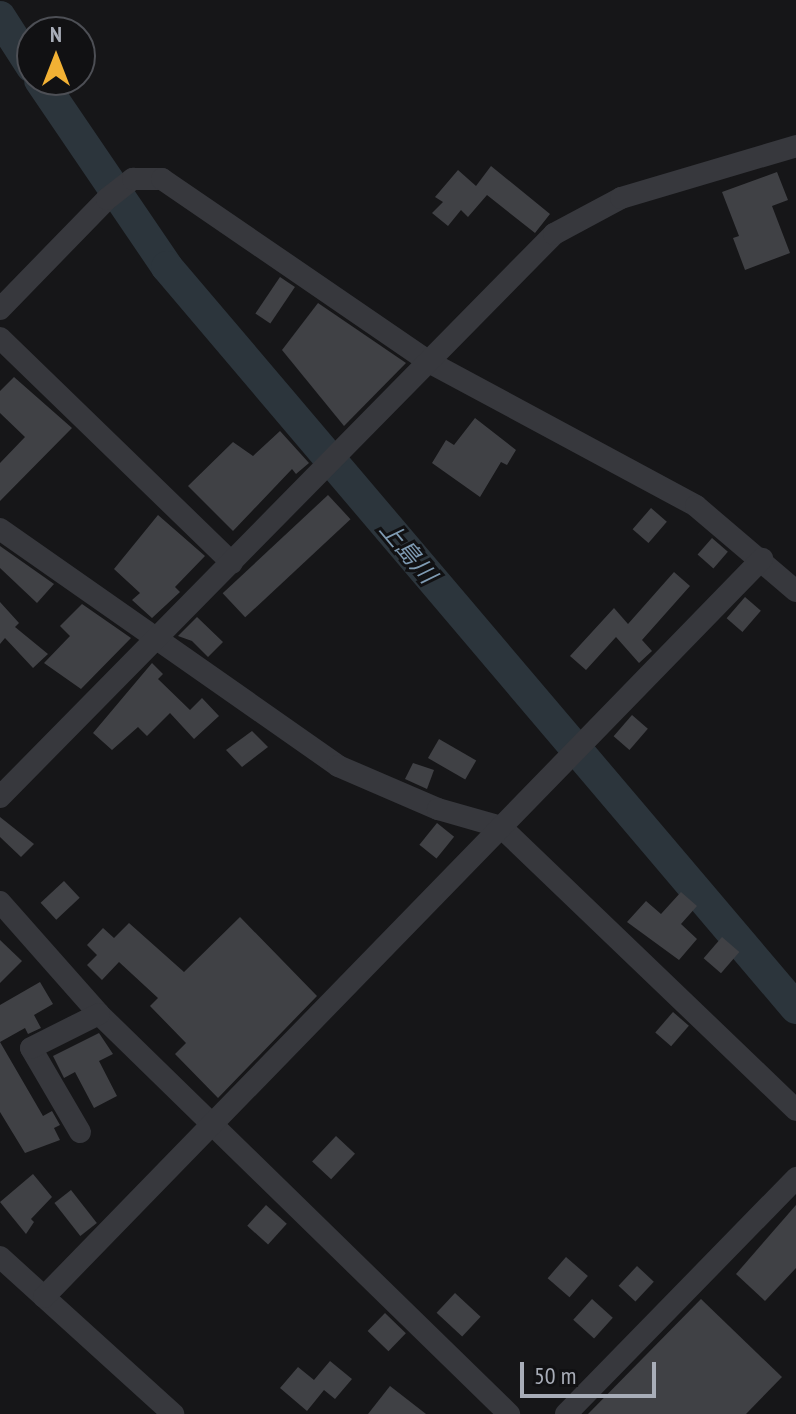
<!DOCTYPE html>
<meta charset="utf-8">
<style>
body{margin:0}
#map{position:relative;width:796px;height:1414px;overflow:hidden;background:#161618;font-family:"PT Sans Narrow","Noto Sans JP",sans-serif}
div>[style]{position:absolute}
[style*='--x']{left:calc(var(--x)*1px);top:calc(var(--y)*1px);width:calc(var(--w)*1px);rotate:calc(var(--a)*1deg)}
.river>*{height:32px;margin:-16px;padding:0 16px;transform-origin:16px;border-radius:16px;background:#2c353c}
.building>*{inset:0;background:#404145;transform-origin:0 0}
.minor>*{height:22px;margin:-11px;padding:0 11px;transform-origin:11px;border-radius:11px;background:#37383d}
span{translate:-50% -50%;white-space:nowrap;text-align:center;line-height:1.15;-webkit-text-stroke:6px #111113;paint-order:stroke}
.water-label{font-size:24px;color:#7f9bb3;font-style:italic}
.north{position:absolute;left:16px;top:16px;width:80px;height:80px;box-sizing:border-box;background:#111113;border:2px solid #4d4f55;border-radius:50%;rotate:0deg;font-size:22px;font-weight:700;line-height:32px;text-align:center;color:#a8adb8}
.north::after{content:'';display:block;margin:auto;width:28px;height:36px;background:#f2b134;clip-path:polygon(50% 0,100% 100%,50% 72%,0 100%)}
.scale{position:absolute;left:520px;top:1362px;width:136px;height:36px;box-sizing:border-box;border:4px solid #a8adb8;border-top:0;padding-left:10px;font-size:24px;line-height:28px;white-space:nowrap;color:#a8adb8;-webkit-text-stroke:6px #111113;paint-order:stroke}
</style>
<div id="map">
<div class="river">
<i style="--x:0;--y:17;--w:59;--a:57.4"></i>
<i style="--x:40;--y:80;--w:226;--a:55.8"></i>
<i style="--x:167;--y:267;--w:972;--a:49.67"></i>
</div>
<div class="building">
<i style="clip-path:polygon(491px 166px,550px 214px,535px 233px,487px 195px,468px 217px,461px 210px,448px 226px,432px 213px,443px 202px,435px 197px,458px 170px,476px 186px)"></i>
<i style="clip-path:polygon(777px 172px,788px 200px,772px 206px,790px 253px,745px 270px,733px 238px,739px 236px,722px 192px)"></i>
<i style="left:280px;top:277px;width:18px;height:44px;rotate:34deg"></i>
<i style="clip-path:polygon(318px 303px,406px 363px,344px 426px,282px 350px)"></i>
<i style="clip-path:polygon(14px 377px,72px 428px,0 501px,0 463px,25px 437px,0 413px,0 391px)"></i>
<i style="clip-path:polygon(475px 418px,516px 450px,507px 465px,501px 462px,480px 497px,432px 463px,446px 440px,454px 445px)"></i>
<i style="clip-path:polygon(280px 431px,309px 463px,296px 474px,292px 469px,233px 531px,188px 486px,233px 442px,253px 456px)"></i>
<i style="left:328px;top:495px;width:33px;height:144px;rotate:47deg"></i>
<i style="left:651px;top:508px;width:21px;height:28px;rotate:41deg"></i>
<i style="clip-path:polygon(158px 515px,205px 556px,175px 587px,180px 592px,152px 618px,132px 600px,140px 593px,114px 569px)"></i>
<i style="left:712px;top:538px;width:21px;height:22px;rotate:41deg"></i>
<i style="clip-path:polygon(0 546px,54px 584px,37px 603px,0 568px)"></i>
<i style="clip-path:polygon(674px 572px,690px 586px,642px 640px,652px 651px,639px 663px,616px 637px,586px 670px,570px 656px,614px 608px,628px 624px)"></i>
<i style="left:745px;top:597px;width:21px;height:28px;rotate:41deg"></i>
<i style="clip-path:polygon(0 602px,19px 623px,15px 627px,48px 654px,33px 668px,5px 638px,0 644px)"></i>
<i style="clip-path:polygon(82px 604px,131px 638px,81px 689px,44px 663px,70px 636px,60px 626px)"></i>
<i style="clip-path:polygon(197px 617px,223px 642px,208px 657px,192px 641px,178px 636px)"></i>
<i style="clip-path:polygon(152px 663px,163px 674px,158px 679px,190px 710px,202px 698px,219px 716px,194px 739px,170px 713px,147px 736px,138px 727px,112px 750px,93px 733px)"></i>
<i style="left:632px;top:715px;width:21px;height:28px;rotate:41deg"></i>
<i style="clip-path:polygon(252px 731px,268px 747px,242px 767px,226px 750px)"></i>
<i style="left:439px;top:739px;width:43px;height:22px;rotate:30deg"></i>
<i style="clip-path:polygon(413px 763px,434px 770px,427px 789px,405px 779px)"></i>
<i style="clip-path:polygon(0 817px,34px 844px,21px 857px,0 837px)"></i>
<i style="left:437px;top:823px;width:22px;height:28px;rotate:39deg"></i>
<i style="left:64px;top:881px;width:23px;height:32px;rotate:47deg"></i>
<i style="clip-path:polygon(681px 892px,697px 906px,681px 924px,697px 939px,679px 960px,627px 922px,646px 901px,661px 914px)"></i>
<i style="clip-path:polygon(240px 917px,317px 996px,218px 1098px,175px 1054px,186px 1043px,150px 1006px,158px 998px,119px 962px,102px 980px,87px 965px,97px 955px,87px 945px,103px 928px,114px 938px,129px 923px,184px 972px)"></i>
<i style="left:722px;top:937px;width:23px;height:28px;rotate:41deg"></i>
<i style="clip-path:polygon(0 940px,22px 961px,0 983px)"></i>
<i style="clip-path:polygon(40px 982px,53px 1004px,34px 1015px,41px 1028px,28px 1034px,25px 1028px,0 1042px,43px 1116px,52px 1111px,60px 1125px,54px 1128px,60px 1140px,25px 1153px,0 1112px,0 1005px)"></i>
<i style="left:673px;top:1012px;width:21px;height:27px;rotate:41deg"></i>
<i style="clip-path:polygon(99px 1033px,113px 1054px,99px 1061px,117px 1096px,94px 1108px,75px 1072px,64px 1078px,53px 1056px)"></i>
<i style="left:336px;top:1136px;width:26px;height:35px;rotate:43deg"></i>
<i style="clip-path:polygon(33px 1174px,52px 1197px,31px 1219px,34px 1222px,26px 1234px,0 1202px)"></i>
<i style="left:71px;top:1190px;width:42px;height:21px;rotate:52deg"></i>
<i style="left:266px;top:1205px;width:28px;height:28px;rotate:42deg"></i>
<i style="clip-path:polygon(796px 1205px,796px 1268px,765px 1301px,736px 1274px)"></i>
<i style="left:566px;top:1257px;width:29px;height:28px;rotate:41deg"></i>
<i style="left:637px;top:1266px;width:23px;height:27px;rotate:43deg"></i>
<i style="left:455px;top:1293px;width:35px;height:27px;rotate:43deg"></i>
<i style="left:592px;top:1299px;width:28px;height:28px;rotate:42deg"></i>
<i style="clip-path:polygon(701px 1299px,782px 1377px,746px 1414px,588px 1414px)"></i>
<i style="left:385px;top:1313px;width:29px;height:25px;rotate:44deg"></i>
<i style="clip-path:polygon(330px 1361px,352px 1379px,335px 1399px,324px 1390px,307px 1411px,280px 1388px,298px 1367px,314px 1380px)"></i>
<i style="clip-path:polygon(390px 1386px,426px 1414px,368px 1414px)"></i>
</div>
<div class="minor">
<i style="--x:0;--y:309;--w:153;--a:-45.8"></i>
<i style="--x:107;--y:199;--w:33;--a:-38"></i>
<i style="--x:133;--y:179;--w:29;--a:0"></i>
<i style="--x:162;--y:179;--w:324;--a:34.4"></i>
<i style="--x:429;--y:362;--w:303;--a:28.3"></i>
<i style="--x:696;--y:506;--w:131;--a:40.4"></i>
<i style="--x:0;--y:338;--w:323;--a:44.1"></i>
<i style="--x:0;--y:529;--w:413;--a:35"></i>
<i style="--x:338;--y:766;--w:109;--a:23.3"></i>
<i style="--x:438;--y:809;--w:66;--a:15.9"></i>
<i style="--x:501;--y:827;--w:409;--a:43.8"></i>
<i style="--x:0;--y:797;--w:790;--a:-45.46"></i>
<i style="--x:554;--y:234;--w:76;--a:-28.2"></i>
<i style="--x:621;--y:198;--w:183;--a:-16.5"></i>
<i style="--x:0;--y:902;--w:149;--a:48.5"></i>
<i style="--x:99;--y:1014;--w:573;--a:44.29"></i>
<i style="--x:80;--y:1132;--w:97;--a:-120.3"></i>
<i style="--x:31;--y:1048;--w:76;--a:-26.6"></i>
<i style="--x:0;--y:1257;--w:234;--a:42.2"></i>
<i style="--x:44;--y:1297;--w:1030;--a:-45.79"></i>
<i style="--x:566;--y:1414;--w:330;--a:-45.7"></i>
</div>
<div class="water-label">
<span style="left:408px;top:552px;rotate:50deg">上島川</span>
</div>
<div class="north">N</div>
<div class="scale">50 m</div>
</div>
